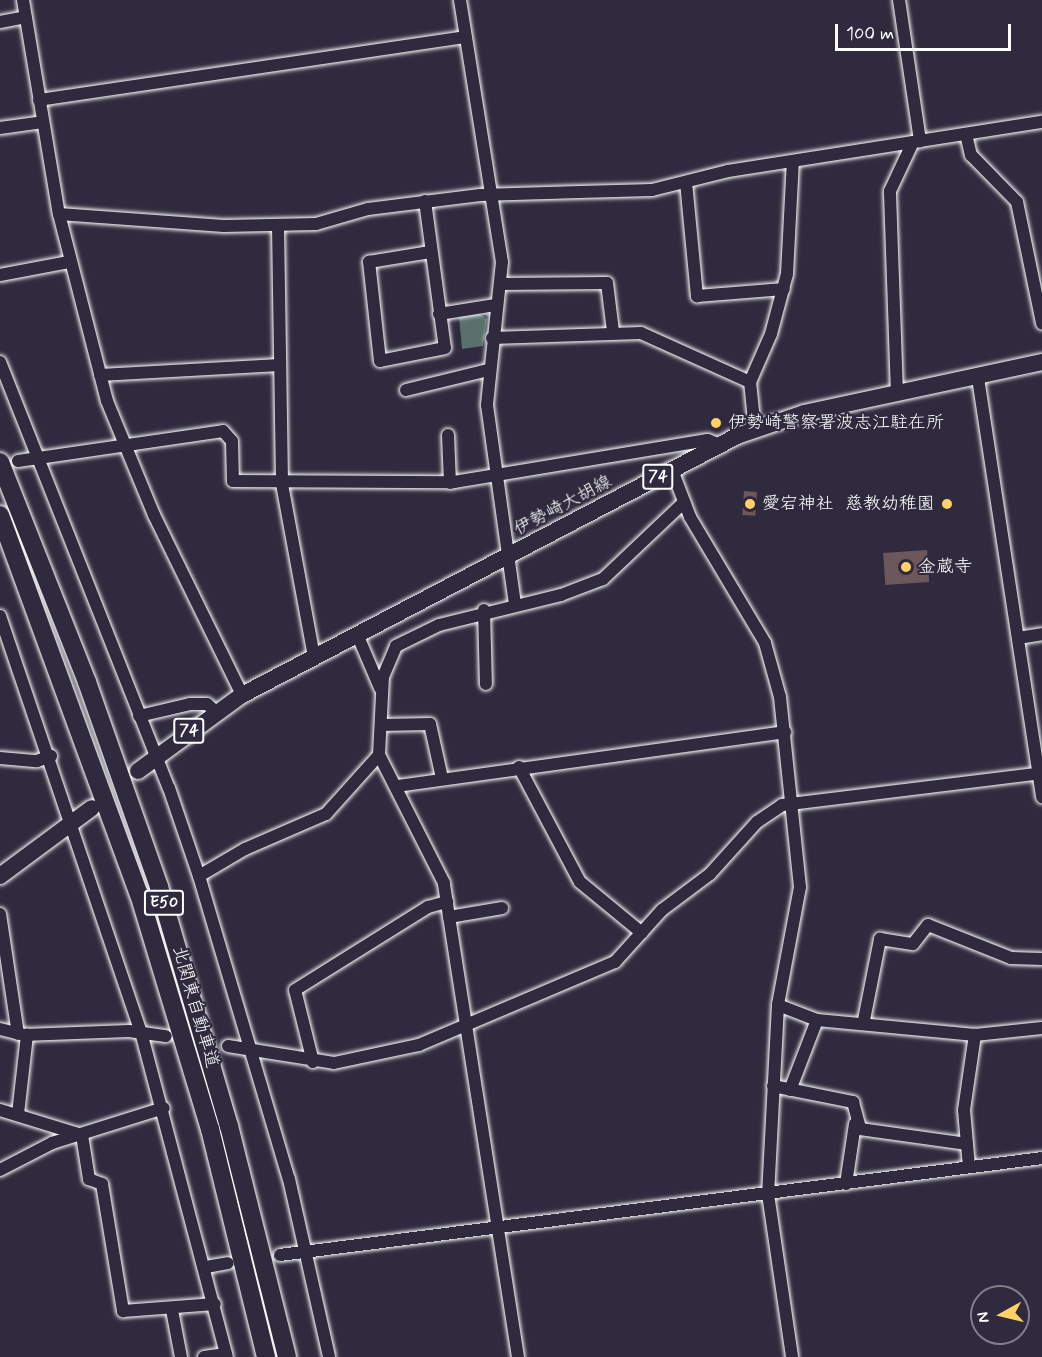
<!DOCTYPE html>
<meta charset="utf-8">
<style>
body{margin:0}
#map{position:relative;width:1042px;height:1357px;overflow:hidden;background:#2f2a3d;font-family:Mynerve,"Klee One",sans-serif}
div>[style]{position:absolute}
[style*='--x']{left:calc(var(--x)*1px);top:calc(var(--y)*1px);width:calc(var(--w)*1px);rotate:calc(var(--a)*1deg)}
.green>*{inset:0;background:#596f6a}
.building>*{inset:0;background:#6c575a;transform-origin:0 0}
.minor-tunnel>*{height:12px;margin-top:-6px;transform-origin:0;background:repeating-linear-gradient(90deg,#443f50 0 12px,transparent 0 18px)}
.major-tunnel>*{height:16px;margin-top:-8px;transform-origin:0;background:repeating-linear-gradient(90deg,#443f50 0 16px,transparent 0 24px)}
.roads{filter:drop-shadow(0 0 2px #fff) drop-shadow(0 0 2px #fff)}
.minor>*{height:12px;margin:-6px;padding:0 6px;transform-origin:6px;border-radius:6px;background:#2f2a3d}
.major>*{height:16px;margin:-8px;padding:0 8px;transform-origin:8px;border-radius:8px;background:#2f2a3d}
.highway>*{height:18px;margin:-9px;padding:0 9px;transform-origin:9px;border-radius:9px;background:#2f2a3d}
.dots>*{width:16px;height:16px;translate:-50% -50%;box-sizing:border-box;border:3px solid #2f2a3d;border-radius:50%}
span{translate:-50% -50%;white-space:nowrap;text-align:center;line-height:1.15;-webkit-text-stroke:4.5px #2f2a3d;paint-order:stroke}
.shield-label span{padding:2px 4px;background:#2f2a3d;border:2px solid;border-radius:4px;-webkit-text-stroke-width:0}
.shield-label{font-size:16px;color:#fff;font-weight:700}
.poi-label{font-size:18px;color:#fff}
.left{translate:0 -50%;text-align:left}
.right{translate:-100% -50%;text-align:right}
.street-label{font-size:18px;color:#fff}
.north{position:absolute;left:970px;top:1285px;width:60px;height:60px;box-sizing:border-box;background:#2f2a3d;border:2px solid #827f8b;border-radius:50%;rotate:262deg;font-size:16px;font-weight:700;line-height:24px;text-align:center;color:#fff}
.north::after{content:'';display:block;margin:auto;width:21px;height:27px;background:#ffd166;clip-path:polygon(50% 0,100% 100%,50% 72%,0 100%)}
.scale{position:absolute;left:835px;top:24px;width:176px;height:27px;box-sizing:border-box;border:3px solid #fff;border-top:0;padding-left:8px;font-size:18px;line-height:21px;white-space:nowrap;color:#fff;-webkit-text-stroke:4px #2f2a3d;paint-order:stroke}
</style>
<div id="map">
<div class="green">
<i style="clip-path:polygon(480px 314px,487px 319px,483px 346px,462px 349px,459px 317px)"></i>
</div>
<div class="building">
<i style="left:744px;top:491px;width:13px;height:24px;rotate:4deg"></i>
<i style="left:927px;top:550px;width:32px;height:44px;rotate:86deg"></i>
</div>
<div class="minor-tunnel">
<i style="--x:166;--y:1036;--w:63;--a:9.2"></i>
</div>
<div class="major-tunnel">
<i style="--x:94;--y:806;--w:56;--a:-38.5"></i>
</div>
<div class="roads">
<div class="minor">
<i style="--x:23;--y:0;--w:217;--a:80.5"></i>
<i style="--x:59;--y:214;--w:193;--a:75.6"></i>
<i style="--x:107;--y:401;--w:123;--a:67.6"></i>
<i style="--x:154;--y:515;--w:200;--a:63.9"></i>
<i style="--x:460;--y:0;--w:265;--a:80.9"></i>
<i style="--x:502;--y:262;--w:144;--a:96"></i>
<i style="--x:487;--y:405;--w:201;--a:82"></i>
<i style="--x:899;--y:0;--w:143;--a:81.5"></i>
<i style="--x:0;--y:22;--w:26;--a:-11"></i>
<i style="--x:39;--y:100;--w:431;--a:-8.4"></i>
<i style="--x:0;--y:128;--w:43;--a:-7.9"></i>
<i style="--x:966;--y:134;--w:22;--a:77"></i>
<i style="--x:971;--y:155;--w:66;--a:45.6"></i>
<i style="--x:1017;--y:202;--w:124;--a:78.3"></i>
<i style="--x:686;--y:182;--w:115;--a:84.5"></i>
<i style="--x:697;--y:296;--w:87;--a:-4.6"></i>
<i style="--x:425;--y:201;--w:148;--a:82.3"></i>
<i style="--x:445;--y:348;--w:66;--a:168.7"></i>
<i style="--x:380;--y:361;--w:100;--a:-96.3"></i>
<i style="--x:369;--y:262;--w:62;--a:-9.3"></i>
<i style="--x:59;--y:214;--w:165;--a:4.2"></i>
<i style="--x:224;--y:226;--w:92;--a:-1.2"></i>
<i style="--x:316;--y:224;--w:54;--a:-16.1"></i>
<i style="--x:368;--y:209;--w:113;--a:-7.1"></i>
<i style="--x:480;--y:195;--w:172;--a:-1.7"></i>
<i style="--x:652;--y:190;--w:78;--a:-14"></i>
<i style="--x:728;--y:171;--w:318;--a:-8.9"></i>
<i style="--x:278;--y:226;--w:258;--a:89.1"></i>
<i style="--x:282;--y:484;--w:176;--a:79.5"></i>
<i style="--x:0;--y:275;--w:70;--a:-10.7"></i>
<i style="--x:500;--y:284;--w:107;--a:-0.5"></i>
<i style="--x:607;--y:283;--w:48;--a:82.9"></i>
<i style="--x:439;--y:314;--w:57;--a:-9.1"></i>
<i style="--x:492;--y:338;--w:149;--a:-1.9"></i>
<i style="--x:641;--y:333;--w:120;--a:24.2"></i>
<i style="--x:0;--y:362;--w:458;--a:68.4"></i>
<i style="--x:169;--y:788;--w:93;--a:71.2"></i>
<i style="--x:199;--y:876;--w:316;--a:73.5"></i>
<i style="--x:289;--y:1179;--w:182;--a:77.3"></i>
<i style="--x:100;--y:375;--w:180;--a:-3.2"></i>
<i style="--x:978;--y:378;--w:424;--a:81.3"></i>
<i style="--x:406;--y:390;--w:84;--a:-13.7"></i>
<i style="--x:897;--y:394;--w:203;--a:-92"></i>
<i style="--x:890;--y:191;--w:54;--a:-64.9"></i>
<i style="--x:755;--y:430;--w:48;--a:-95.9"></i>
<i style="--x:750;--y:382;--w:52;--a:-66.4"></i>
<i style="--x:771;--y:334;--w:62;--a:-75.1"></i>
<i style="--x:787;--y:274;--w:113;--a:-87"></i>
<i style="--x:448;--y:435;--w:48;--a:87.6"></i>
<i style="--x:18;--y:461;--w:207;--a:-8.3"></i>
<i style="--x:223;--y:431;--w:13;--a:48"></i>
<i style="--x:232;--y:441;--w:40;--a:88.6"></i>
<i style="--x:233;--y:481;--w:221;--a:0.3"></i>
<i style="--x:454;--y:482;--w:257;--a:-9.4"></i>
<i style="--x:708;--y:440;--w:13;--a:23"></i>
<i style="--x:672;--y:470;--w:50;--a:69"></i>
<i style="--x:690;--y:517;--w:147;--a:59.2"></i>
<i style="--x:765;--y:643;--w:56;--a:74.5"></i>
<i style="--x:780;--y:697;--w:191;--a:84"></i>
<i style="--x:800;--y:887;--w:120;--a:100.6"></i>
<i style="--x:778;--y:1005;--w:189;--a:93"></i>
<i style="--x:768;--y:1194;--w:165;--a:81.6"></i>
<i style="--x:484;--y:610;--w:74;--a:88.5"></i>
<i style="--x:0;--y:616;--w:439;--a:71.3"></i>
<i style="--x:141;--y:1032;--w:336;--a:75.2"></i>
<i style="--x:357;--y:634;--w:59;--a:66.9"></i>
<i style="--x:1018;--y:638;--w:24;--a:-9"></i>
<i style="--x:139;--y:716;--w:52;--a:-13.2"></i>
<i style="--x:190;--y:704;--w:17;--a:0"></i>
<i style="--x:207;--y:704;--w:12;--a:42"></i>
<i style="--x:381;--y:725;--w:49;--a:-1.2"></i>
<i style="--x:430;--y:724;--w:55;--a:77.5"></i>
<i style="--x:0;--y:758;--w:37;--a:5"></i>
<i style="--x:37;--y:761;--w:15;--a:-20"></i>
<i style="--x:519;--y:767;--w:130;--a:62.1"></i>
<i style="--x:580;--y:882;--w:80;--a:39.4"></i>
<i style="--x:397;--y:786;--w:392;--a:-7.9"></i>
<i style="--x:199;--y:876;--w:53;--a:-30.4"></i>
<i style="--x:245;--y:849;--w:88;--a:-23.4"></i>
<i style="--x:326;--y:814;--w:79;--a:-48.1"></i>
<i style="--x:0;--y:914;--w:121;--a:81.5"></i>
<i style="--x:449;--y:917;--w:54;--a:-9.6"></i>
<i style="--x:778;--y:1005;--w:42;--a:21"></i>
<i style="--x:817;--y:1020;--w:159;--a:5.4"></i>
<i style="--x:975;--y:1035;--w:67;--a:-6"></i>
<i style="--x:864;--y:1020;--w:83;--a:-78.8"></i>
<i style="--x:880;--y:939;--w:33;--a:9"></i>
<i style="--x:913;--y:944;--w:24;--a:-52"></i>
<i style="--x:928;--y:925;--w:89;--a:21.7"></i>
<i style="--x:1011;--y:958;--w:31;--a:2"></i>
<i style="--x:0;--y:1029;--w:25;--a:14"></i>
<i style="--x:24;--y:1035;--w:105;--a:-2.2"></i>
<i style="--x:129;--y:1031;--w:37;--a:8"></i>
<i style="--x:228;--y:1046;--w:107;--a:9.1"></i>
<i style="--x:334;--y:1063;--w:87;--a:-12"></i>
<i style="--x:419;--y:1045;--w:213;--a:-23"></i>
<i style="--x:615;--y:962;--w:70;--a:-47.9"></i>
<i style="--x:662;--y:910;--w:60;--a:-36.9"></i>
<i style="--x:710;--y:874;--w:70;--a:-47.9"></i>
<i style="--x:757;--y:822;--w:30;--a:-34"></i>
<i style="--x:782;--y:805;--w:262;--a:-7"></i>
<i style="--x:313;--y:1062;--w:74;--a:-104"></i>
<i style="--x:295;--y:990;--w:157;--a:-32"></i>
<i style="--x:428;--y:907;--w:20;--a:-15"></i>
<i style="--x:773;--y:1086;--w:82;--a:11.3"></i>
<i style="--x:853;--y:1102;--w:28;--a:75"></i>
<i style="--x:860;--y:1129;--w:108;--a:8"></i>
<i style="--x:790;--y:1090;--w:75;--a:-68.9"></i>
<i style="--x:0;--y:1110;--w:86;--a:17"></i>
<i style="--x:82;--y:1135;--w:45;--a:81"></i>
<i style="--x:89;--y:1179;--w:14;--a:21"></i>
<i style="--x:102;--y:1184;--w:129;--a:80.6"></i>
<i style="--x:123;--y:1311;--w:92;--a:-4.4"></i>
<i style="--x:18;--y:1114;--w:80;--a:-83.5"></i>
<i style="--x:969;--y:1167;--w:57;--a:-95"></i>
<i style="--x:964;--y:1110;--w:76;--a:-81.7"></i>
<i style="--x:0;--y:1170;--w:59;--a:-27.4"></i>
<i style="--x:52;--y:1143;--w:117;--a:-17.4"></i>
<i style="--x:846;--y:1184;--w:61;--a:-81.5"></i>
<i style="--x:280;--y:1255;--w:768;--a:-7.25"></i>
<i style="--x:206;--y:1267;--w:22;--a:-10"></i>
<i style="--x:172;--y:1310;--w:48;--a:79.2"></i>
<i style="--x:204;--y:1357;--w:22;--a:-8"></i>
<i style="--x:518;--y:1357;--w:480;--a:-98.9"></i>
<i style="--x:444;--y:883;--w:144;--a:-116.9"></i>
<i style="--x:379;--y:755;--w:78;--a:-87.1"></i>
<i style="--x:383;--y:677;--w:34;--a:-67"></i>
<i style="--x:396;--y:646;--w:48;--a:-26"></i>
<i style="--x:439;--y:625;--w:126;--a:-13.8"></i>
<i style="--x:561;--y:595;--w:45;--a:-20.9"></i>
<i style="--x:603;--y:579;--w:112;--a:-43.5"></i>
</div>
<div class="major">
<i style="--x:138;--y:771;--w:129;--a:-36.2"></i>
<i style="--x:242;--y:695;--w:559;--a:-27.62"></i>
<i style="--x:737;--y:436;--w:71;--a:-18.9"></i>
<i style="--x:804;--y:413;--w:243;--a:-12.1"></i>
<i style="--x:0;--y:876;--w:114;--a:-36.5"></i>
</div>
<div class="highway">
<i style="--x:0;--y:462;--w:237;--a:68.4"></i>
<i style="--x:87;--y:682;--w:217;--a:70.6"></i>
<i style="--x:159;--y:887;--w:249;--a:73.7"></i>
<i style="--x:229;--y:1126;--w:238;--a:75.9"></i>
<i style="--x:0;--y:515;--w:404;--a:69.9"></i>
<i style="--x:139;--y:894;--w:245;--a:73.2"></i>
<i style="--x:210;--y:1129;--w:235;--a:76.2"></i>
</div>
</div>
<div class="dots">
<i style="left:716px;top:423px;background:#ffd166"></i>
<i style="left:750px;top:504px;background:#ffd166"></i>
<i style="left:947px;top:504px;background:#ffd166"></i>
<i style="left:906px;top:567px;background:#ffd166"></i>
</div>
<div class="shield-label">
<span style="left:658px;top:477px">74</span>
<span style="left:189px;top:731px">74</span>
<span style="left:164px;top:903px">E50</span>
</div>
<div class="poi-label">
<span class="left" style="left:728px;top:423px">伊勢崎警察署波志江駐在所</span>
<span class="left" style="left:762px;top:504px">愛宕神社</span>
<span class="right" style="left:935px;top:504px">慈教幼稚園</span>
<span class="left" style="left:918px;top:567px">金蔵寺</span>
</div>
<div class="street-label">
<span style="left:563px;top:506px;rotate:-28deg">伊勢崎大胡線</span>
<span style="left:195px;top:1007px;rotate:74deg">北関東自動車道</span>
</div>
<div class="north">N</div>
<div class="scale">100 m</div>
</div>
